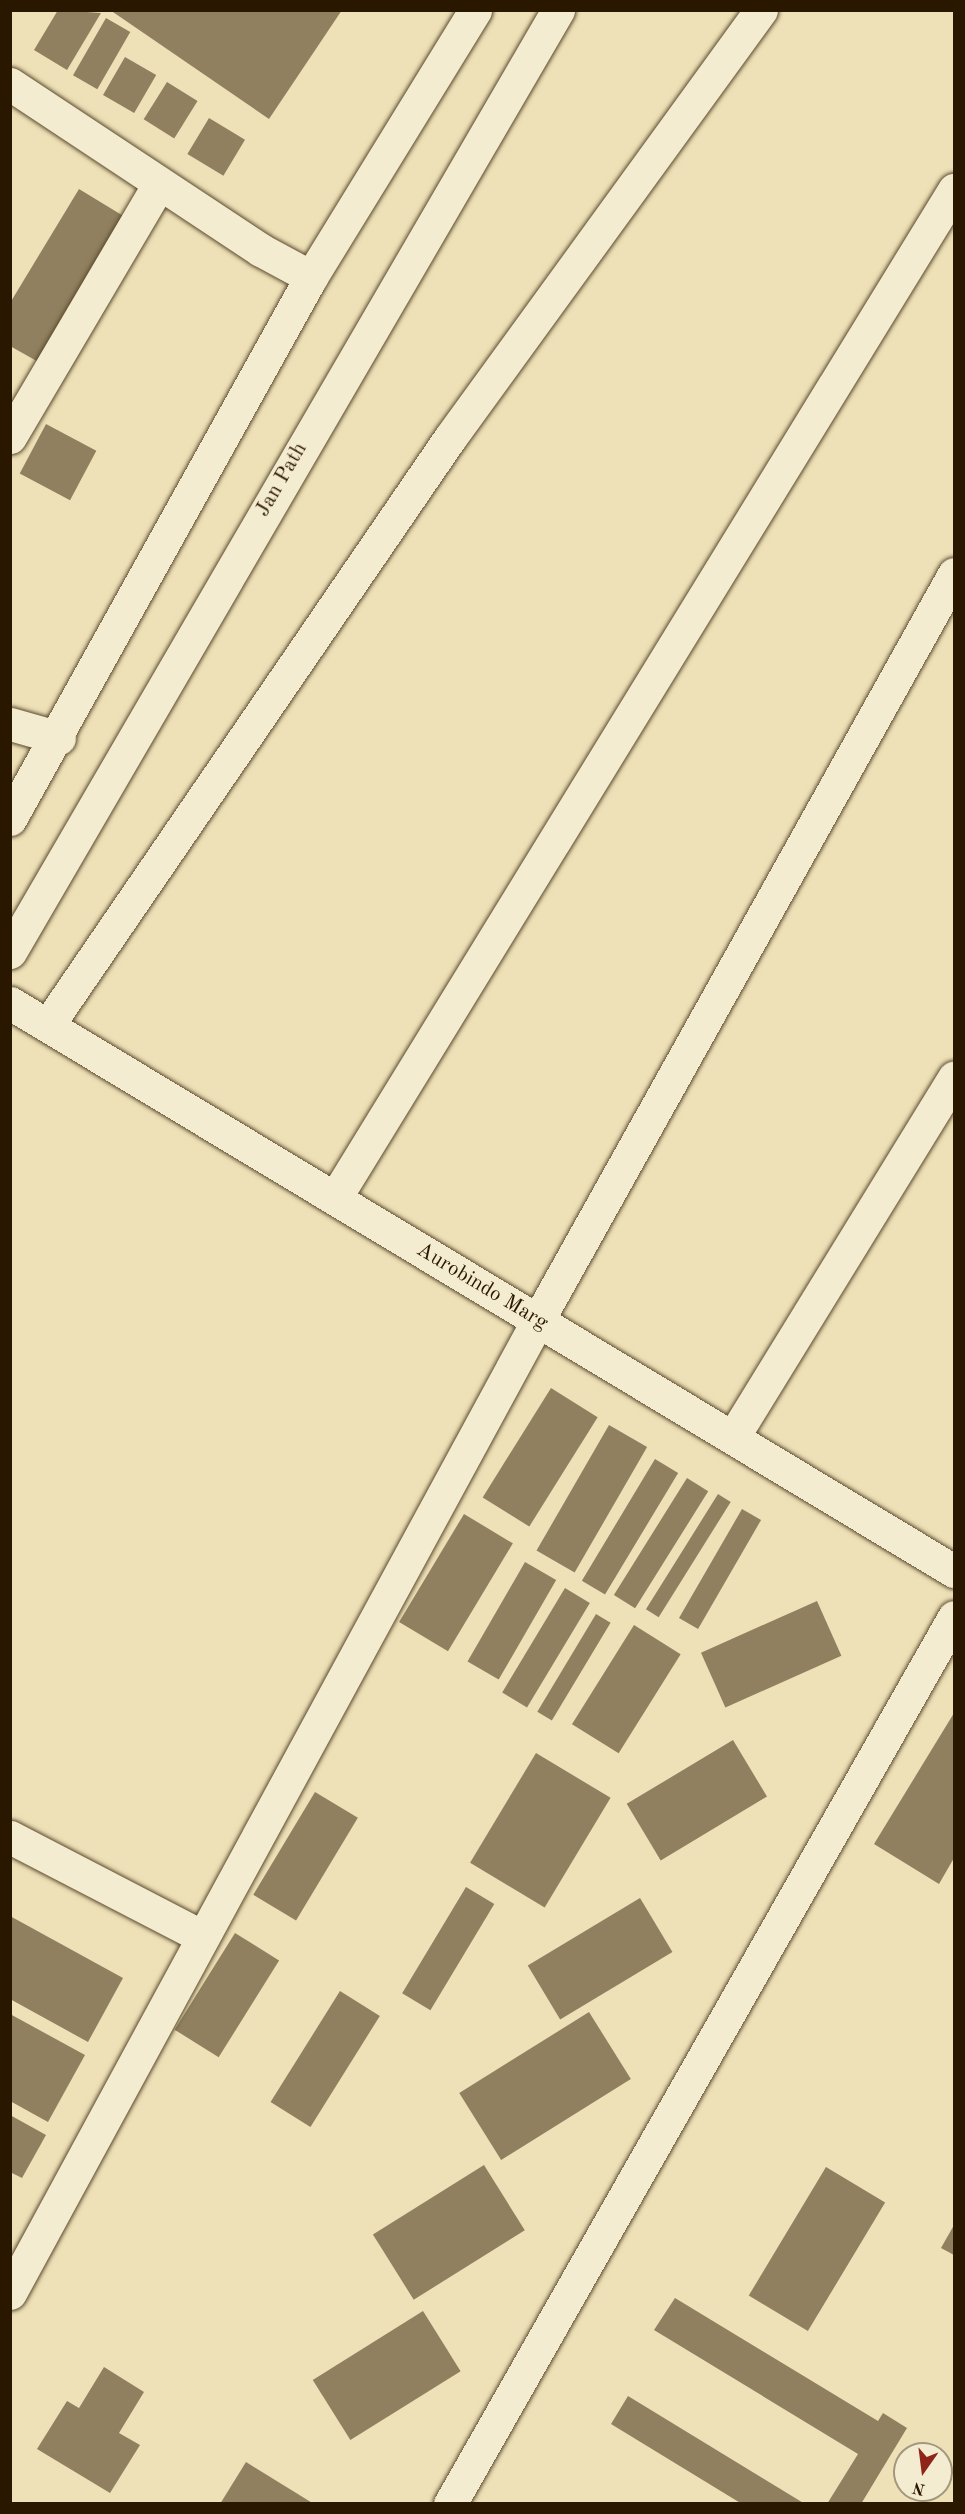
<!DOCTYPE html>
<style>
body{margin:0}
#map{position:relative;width:965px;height:2514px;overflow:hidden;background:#eee1b7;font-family:"Old Standard TT",serif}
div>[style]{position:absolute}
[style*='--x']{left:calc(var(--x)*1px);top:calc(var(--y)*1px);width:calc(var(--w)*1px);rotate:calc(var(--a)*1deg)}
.building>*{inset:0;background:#90805f;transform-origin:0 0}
.roads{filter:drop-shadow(0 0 2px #5b4a2e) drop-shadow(0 0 2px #5b4a2e)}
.minor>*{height:33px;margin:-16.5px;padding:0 16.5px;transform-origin:16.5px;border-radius:16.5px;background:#f4ecd0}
.tertiary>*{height:33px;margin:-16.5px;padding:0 16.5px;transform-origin:16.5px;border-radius:16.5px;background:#f4ecd0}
.secondary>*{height:33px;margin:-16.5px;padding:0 16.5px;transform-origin:16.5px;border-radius:16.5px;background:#f4ecd0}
span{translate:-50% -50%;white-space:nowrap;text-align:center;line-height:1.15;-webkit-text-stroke:6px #f4ecd0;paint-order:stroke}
.street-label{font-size:21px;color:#2a1700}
.frame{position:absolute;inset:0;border:12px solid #2a1700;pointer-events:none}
.north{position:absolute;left:893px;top:2442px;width:60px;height:60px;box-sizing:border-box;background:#f4ecd0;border:2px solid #a3977d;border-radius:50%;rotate:194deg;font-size:16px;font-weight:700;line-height:24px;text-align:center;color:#2a1700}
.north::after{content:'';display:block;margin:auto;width:21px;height:27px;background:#8f2418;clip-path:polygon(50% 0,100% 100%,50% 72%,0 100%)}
</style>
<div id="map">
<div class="building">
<i style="clip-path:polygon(58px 10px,101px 13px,67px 70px,34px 50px)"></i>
<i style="clip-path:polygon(110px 10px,342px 10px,269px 119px)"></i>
<i style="left:106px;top:18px;width:28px;height:66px;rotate:30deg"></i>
<i style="left:125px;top:57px;width:36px;height:44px;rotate:30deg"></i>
<i style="left:167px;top:82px;width:36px;height:44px;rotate:32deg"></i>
<i style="left:209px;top:118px;width:42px;height:42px;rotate:31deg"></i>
<i style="clip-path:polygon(79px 189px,130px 220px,42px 364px,10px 346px,10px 303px)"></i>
<i style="left:46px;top:424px;width:57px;height:56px;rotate:28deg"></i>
<i style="left:551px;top:1388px;width:55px;height:129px;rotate:32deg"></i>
<i style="left:609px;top:1425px;width:44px;height:145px;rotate:30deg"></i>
<i style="left:655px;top:1459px;width:27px;height:142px;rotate:31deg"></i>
<i style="left:687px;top:1478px;width:25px;height:138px;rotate:32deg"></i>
<i style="left:718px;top:1494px;width:15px;height:136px;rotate:32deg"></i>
<i style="left:742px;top:1509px;width:22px;height:126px;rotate:30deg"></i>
<i style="left:464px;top:1514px;width:57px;height:126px;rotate:31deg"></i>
<i style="left:525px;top:1562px;width:36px;height:115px;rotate:30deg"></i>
<i style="left:565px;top:1588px;width:29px;height:122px;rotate:31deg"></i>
<i style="left:817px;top:1601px;width:60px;height:127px;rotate:66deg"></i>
<i style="left:596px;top:1614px;width:17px;height:114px;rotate:31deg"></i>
<i style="left:634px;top:1625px;width:55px;height:117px;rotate:32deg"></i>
<i style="clip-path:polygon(954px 1713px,954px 1858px,939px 1884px,874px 1844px)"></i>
<i style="left:733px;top:1740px;width:66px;height:124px;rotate:59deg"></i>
<i style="left:536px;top:1753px;width:87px;height:128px;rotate:31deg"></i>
<i style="left:315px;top:1792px;width:50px;height:120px;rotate:31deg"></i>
<i style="left:466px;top:1887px;width:33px;height:124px;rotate:31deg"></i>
<i style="left:640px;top:1898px;width:63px;height:131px;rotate:59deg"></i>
<i style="clip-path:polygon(10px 1916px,123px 1978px,88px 2042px,10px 1999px)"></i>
<i style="left:235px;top:1933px;width:52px;height:114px;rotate:32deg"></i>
<i style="left:340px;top:1991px;width:47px;height:131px;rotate:32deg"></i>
<i style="left:589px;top:2012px;width:79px;height:153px;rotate:58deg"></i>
<i style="clip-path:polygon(10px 2014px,85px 2055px,48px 2122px,10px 2101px)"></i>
<i style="clip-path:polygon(10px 2115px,46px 2135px,22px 2178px,10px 2172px)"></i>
<i style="left:484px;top:2165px;width:77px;height:131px;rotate:58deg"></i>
<i style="left:826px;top:2167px;width:69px;height:150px;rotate:31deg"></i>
<i style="clip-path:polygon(954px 2225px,954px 2255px,941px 2248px)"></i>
<i style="clip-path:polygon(675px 2298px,878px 2421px,883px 2413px,907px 2428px,861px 2504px,827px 2504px,858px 2454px,654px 2330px)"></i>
<i style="left:423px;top:2311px;width:71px;height:130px;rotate:58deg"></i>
<i style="clip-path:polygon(104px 2367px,144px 2392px,119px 2433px,140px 2445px,110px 2493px,37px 2449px,67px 2401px,79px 2408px)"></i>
<i style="clip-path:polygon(628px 2396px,805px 2504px,742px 2504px,611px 2424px)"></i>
<i style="clip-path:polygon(246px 2462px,314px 2504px,220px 2504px)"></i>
</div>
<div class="roads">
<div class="minor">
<i style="--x:10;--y:84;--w:301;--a:33.5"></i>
<i style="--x:261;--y:250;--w:57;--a:28.4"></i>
<i style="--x:10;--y:437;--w:294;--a:-59.5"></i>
<i style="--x:10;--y:724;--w:51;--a:15.9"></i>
<i style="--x:48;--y:1025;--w:711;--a:-55.6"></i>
<i style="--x:450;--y:438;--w:529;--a:-54"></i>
<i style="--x:335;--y:1198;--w:1183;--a:-58.45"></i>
<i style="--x:733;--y:1437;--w:422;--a:-58.4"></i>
<i style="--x:10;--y:1837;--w:217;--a:27.4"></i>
<i style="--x:10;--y:2293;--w:1107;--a:-61.51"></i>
<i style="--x:538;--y:1320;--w:854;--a:-60.85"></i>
<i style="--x:450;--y:2504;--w:1020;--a:-60.39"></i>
</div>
<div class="tertiary">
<i style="--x:10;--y:1003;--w:1102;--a:31.04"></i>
</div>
<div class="secondary">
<i style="--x:10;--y:819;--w:620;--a:-60.95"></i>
<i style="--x:311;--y:277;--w:313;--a:-58.4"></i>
<i style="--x:10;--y:952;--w:1090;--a:-59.81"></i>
</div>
</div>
<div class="street-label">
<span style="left:282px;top:480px;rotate:-60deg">Jan Path</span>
<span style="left:482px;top:1287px;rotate:31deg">Aurobindo Marg</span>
</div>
<div class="frame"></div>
<div class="north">N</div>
</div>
